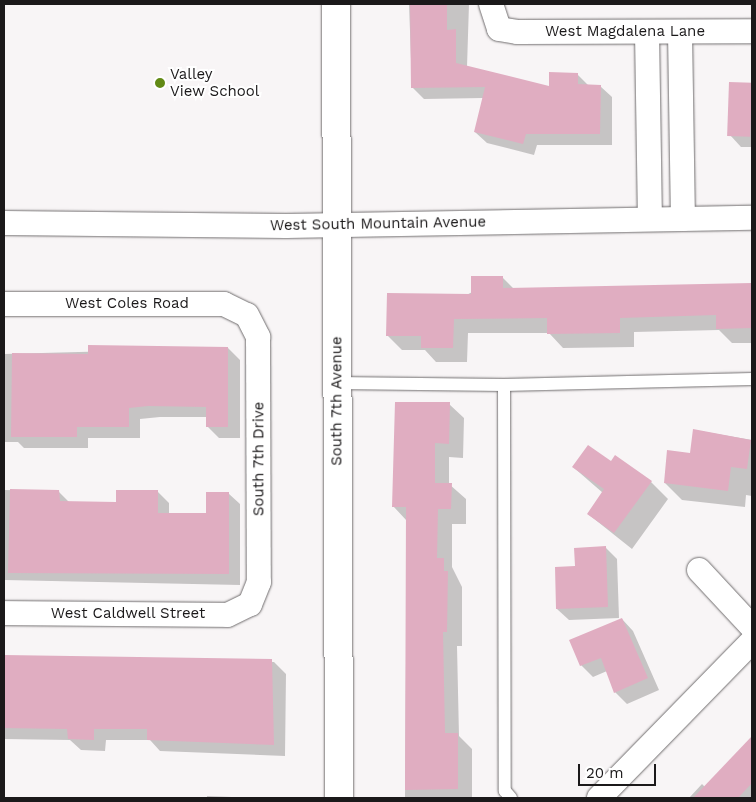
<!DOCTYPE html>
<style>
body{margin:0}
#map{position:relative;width:756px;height:802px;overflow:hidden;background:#f8f5f6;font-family:"Work Sans",sans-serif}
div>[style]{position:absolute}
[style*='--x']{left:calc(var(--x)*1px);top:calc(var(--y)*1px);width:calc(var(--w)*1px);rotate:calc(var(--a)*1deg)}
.shadow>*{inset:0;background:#0003}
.building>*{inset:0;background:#e0adc1;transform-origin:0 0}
.roads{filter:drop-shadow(0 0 1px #716e6f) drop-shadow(0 0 1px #716e6f)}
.service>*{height:12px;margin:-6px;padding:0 6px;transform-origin:6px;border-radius:6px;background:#fff}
.minor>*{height:24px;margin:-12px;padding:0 12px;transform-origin:12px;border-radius:12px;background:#fff}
.tertiary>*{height:28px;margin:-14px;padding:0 14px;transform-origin:14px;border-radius:14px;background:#fff}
.dots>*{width:14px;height:14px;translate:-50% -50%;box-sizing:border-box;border:2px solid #fff;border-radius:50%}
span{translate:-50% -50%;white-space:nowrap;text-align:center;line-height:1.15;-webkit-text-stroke:4px #fff;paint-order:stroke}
.street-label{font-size:15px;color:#1b191a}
.poi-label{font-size:15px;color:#1b191a}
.left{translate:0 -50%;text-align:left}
.frame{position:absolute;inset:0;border:5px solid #1b191a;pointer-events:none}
.scale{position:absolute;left:578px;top:764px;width:78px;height:22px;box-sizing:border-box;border:2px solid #1b191a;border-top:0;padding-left:6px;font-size:15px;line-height:18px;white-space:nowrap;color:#1b191a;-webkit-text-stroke:4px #fff;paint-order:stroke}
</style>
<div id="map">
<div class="shadow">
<i style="clip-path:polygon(409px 4px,469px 4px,467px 67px,550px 88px,577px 74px,589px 86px,600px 86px,612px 97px,612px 145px,537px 145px,534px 155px,487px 143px,475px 132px,483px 98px,424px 99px,412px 87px)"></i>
<i style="clip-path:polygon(731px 84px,752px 84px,752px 147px,741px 147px,730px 135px)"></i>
<i style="clip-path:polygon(502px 277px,514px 289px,752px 285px,752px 343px,732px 343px,719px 330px,634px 332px,634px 347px,563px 348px,549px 333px,468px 333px,467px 362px,436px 362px,425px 350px,402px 350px,387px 335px)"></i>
<i style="clip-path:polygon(228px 348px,240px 360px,240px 438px,219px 438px,207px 426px,207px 417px,160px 417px,140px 419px,140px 438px,88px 438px,88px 448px,24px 448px,18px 442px,4px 442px,4px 354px)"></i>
<i style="clip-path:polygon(449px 404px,464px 418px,463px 458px,449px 457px,449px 484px,466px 499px,466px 524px,452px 524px,452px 567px,462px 587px,462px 646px,457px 646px,459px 736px,472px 749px,472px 798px,405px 798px,407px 521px,393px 506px)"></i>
<i style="clip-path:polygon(694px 430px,752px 440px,752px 496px,746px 495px,745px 507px,682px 500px,665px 483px,692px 454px)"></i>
<i style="clip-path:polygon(573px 467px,651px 482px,668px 499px,632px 549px,588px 514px,603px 493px)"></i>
<i style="clip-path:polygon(4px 490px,58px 491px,70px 503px,117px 504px,158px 492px,169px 503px,169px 514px,208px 514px,228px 493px,240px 504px,240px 585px,4px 580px)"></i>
<i style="clip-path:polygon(605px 547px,617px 559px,619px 618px,569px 620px,557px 609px,576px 567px)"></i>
<i style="clip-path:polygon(622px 619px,633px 631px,659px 690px,627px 704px,615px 692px,607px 671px,593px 677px,581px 665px)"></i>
<i style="clip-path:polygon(4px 657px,274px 662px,286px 674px,285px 756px,160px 751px,150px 740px,106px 740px,105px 751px,81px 750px,70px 740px,4px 739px)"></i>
<i style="clip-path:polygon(752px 738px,752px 798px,689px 798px,702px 784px,705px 787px)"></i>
<i style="clip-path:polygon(207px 796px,232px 797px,233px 798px,207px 798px)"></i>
</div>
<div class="building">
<i style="clip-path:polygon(410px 4px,447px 4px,447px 30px,456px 29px,456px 63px,549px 86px,549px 72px,578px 73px,578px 84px,601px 85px,600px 134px,526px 134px,523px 144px,474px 132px,485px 87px,411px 88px)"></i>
<i style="left:729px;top:82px;width:23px;height:54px;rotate:2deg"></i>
<i style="clip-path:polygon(471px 276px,503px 276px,503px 288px,752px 283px,752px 328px,716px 329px,716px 315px,620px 318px,620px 333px,547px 334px,547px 318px,454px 319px,453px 348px,421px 348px,421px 336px,386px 336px,387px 293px,471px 294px)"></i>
<i style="clip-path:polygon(88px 345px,228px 347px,228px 427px,206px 427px,206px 407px,148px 406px,129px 408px,129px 427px,77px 427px,77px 437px,11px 437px,12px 353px,88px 354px)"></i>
<i style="clip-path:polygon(395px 402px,450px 402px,449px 444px,435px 443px,435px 483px,452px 483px,451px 509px,438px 509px,437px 558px,444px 558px,444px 571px,448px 571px,447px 632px,443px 632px,445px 733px,458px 733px,458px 789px,405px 790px,406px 507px,392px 507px)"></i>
<i style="clip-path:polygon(693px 429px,751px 440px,747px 469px,731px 467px,728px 491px,664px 483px,667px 450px,690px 453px)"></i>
<i style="clip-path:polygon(588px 445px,611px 461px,615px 455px,652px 481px,614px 533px,587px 514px,604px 489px,572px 467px)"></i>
<i style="clip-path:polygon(10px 489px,59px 490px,60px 501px,116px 502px,116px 490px,158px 490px,158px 513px,206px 513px,206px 492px,229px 492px,229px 574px,8px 573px)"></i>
<i style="clip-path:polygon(606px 546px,608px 607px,556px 609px,555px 567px,575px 566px,574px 548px)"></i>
<i style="clip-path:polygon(622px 618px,648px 678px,614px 693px,601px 658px,580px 666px,569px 640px)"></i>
<i style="clip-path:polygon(4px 655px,272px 659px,274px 745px,147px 740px,147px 729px,94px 729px,94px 740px,68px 739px,67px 729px,4px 728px)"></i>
<i style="clip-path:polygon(752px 736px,752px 783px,738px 798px,693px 798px)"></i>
</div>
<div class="roads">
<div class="service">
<i style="--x:336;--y:383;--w:168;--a:0.7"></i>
<i style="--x:504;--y:385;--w:248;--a:-1.4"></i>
<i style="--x:504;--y:385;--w:406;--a:89.9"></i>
<i style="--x:505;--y:791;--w:9;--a:49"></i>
</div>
<div class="minor">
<i style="--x:491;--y:4;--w:26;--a:72"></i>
<i style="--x:499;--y:29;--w:18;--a:9"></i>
<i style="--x:517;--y:32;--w:235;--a:-0.2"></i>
<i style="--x:647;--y:32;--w:187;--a:89.1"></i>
<i style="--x:680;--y:32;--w:187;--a:89.1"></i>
<i style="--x:4;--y:223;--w:282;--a:0.6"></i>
<i style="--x:286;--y:226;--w:466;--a:-1"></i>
<i style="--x:4;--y:304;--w:220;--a:0"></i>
<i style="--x:224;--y:304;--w:25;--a:26"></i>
<i style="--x:247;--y:315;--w:25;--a:63"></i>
<i style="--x:258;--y:337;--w:245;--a:89.8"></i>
<i style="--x:259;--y:582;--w:24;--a:112"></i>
<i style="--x:250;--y:604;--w:25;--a:154"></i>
<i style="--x:227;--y:615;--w:223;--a:-179.5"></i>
<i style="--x:699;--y:570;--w:78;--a:47.1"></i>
<i style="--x:599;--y:798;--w:219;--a:-45.7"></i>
</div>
<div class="tertiary">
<i style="--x:336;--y:4;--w:794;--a:89.78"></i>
</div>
</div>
<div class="dots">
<i style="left:160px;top:83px;background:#628a15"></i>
</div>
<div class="street-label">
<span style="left:625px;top:32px">West Magdalena Lane</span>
<span style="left:378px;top:224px;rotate:-1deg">West South Mountain Avenue</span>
<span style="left:127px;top:304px">West Coles Road</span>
<span style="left:337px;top:401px;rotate:-90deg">South 7th Avenue</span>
<span style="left:259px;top:459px;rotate:-90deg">South 7th Drive</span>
<span style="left:128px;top:614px">West Caldwell Street</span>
</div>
<div class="poi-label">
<span class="left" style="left:170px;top:83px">Valley<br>View School</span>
</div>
<div class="frame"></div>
<div class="scale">20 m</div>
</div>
